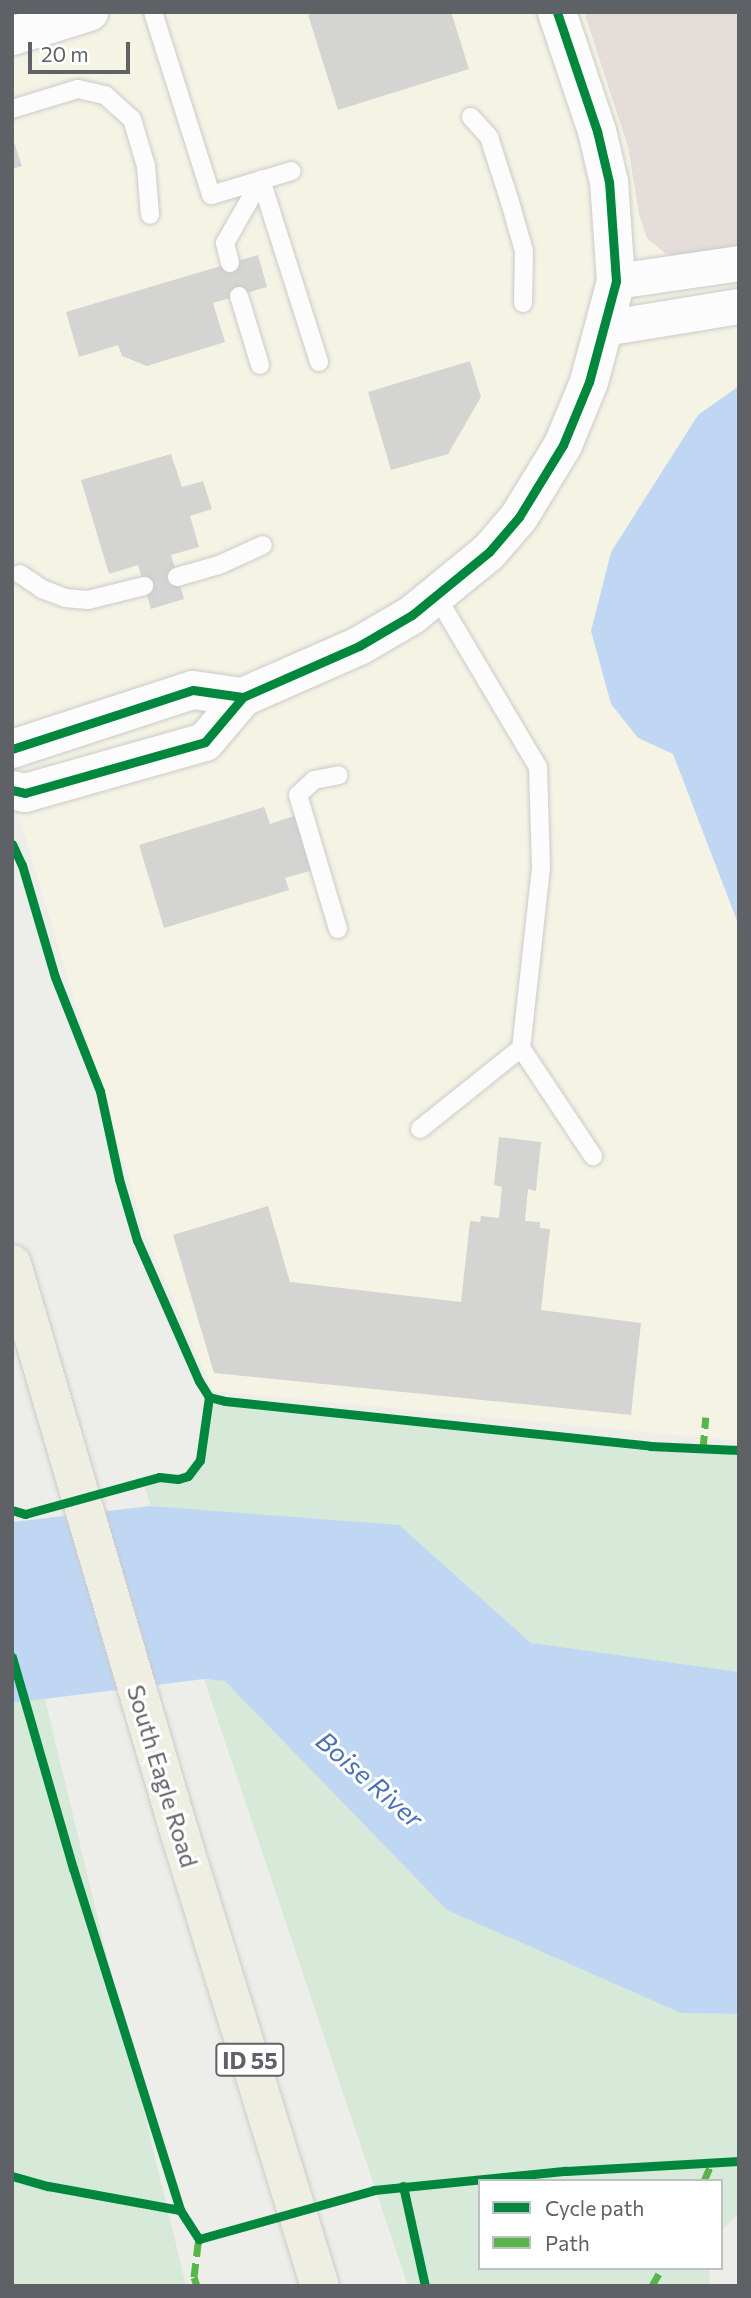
<!DOCTYPE html>
<style>
body{margin:0}
#map{position:relative;width:751px;height:2298px;overflow:hidden;background:#edede9;font-family:Commissioner,sans-serif}
div>[style]{position:absolute}
[style*='--x']{left:calc(var(--x)*1px);top:calc(var(--y)*1px);width:calc(var(--w)*1px);rotate:calc(var(--a)*1deg)}
.commercial>*{inset:0;background:#f5f4e4}
.medical>*{inset:0;background:#e5ddda}
.green>*{inset:0;background:#d7e9d8}
.water>*{inset:0;background:#c0d7f4}
.building>*{inset:0;background:#d4d4d2}
.roads{filter:drop-shadow(0 0 2px #cbcbcb) drop-shadow(0 0 2px #cbcbcb)}
.lane>*{height:18px;margin:-9px;padding:0 9px;transform-origin:9px;border-radius:9px;background:#fcfcfc}
.street>*{height:35px;margin:-17.5px;padding:0 17.5px;transform-origin:17.5px;border-radius:17.5px;background:#fcfcfc}
.secondary>*{height:38px;margin:-19px;padding:0 19px;transform-origin:19px;border-radius:19px;background:#fcfcfc}
.highway>*{height:38px;margin:-19px;padding:0 19px;transform-origin:19px;border-radius:19px;background:#efeee3}
.quiet>*{height:7px;margin-top:-3.5px;transform-origin:0;background:repeating-linear-gradient(90deg,#58b549 0 14px,transparent 0 21px)}
.cycleway>*{height:9px;margin:-4.5px;padding:0 4.5px;transform-origin:4.5px;border-radius:4.5px;background:#00873e}
span{translate:-50% -50%;white-space:nowrap;text-align:center;line-height:1.15;-webkit-text-stroke:6px #fff;paint-order:stroke}
.shield-label span{padding:2px 5px;background:#fff;border:2px solid;border-radius:5px;-webkit-text-stroke-width:0}
.shield-label{font-size:23px;color:#5e6166;font-weight:700}
.street-label{font-size:24px;color:#5e6166}
.water-label{font-size:26px;color:#4d72b3;font-style:italic}
.frame{position:absolute;inset:0;border:14px solid #5e6166;pointer-events:none}
.legend{position:absolute;left:478px;top:2179px;width:245px;height:91px;box-sizing:border-box;background:#fff;border:2px solid #bfc0c2;margin:0;padding:9px 12px;list-style:none;font-size:21px;color:#5e6166}
.legend li{display:flex;align-items:center;gap:14px;height:35px}
.legend b{width:35px;border:2px solid #bfc0c2}
.scale{position:absolute;left:28px;top:42px;width:102px;height:32px;box-sizing:border-box;border:4px solid #5e6166;border-top:0;padding-left:9px;font-size:21px;line-height:24px;white-space:nowrap;color:#5e6166;-webkit-text-stroke:5px #fff;paint-order:stroke}
</style>
<div id="map">
<div class="commercial">
<i style="clip-path:polygon(12px 12px,739px 12px,739px 1441px,213px 1391px,146px 1235px,12px 794px)"></i>
</div>
<div class="medical">
<i style="clip-path:polygon(584px 12px,739px 12px,739px 249px,684px 258px,665px 253px,647px 238px,639px 214px,628px 147px)"></i>
</div>
<div class="green">
<i style="clip-path:polygon(209px 1397px,225px 1401px,649px 1446px,739px 1448px,739px 1680px,531px 1643px,440px 1562px,218px 1512px,151px 1506px,143px 1481px,159px 1477px,178px 1479px,187px 1476px,200px 1460px)"></i>
<i style="clip-path:polygon(204px 1679px,225px 1681px,681px 2013px,739px 2014px,739px 2213px,721px 2231px,721px 2181px,480px 2181px,480px 2268px,710px 2268px,709px 2286px,408px 2286px)"></i>
<i style="clip-path:polygon(45px 1699px,186px 2286px,12px 2286px,12px 1703px)"></i>
</div>
<div class="water">
<i style="clip-path:polygon(739px 386px,739px 926px,673px 754px,638px 738px,611px 704px,591px 631px,611px 552px,698px 415px)"></i>
<i style="clip-path:polygon(151px 1506px,399px 1525px,531px 1643px,739px 1672px,739px 2014px,681px 2013px,447px 1910px,225px 1681px,204px 1679px,12px 1703px,12px 1522px)"></i>
</div>
<div class="building">
<i style="clip-path:polygon(317px 12px,451px 12px,469px 69px,338px 110px,308px 15px)"></i>
<i style="clip-path:polygon(12px 136px,22px 166px,12px 169px)"></i>
<i style="clip-path:polygon(258px 255px,267px 287px,213px 303px,225px 342px,147px 366px,122px 356px,118px 345px,79px 357px,66px 312px)"></i>
<i style="clip-path:polygon(470px 361px,481px 397px,448px 454px,391px 470px,368px 392px)"></i>
<i style="clip-path:polygon(171px 454px,182px 487px,203px 481px,212px 509px,190px 516px,199px 547px,171px 555px,184px 599px,151px 609px,138px 565px,109px 574px,81px 480px)"></i>
<i style="clip-path:polygon(264px 807px,270px 824px,300px 814px,317px 869px,285px 878px,289px 890px,164px 928px,139px 845px)"></i>
<i style="clip-path:polygon(499px 1137px,541px 1142px,536px 1191px,528px 1189px,525px 1221px,540px 1222px,540px 1228px,550px 1229px,541px 1310px,641px 1323px,631px 1415px,214px 1373px,173px 1235px,268px 1206px,290px 1282px,461px 1302px,470px 1221px,480px 1222px,481px 1216px,499px 1218px,502px 1187px,494px 1185px)"></i>
</div>
<div class="roads">
<div class="lane">
<i style="--x:153;--y:12;--w:192;--a:72.4"></i>
<i style="--x:211;--y:195;--w:84;--a:-16.5"></i>
<i style="--x:12;--y:109;--w:69;--a:-16.9"></i>
<i style="--x:78;--y:89;--w:28;--a:13"></i>
<i style="--x:105;--y:95;--w:36;--a:42"></i>
<i style="--x:132;--y:119;--w:49;--a:73.4"></i>
<i style="--x:146;--y:166;--w:49;--a:85.3"></i>
<i style="--x:471;--y:117;--w:27;--a:48"></i>
<i style="--x:489;--y:137;--w:68;--a:72.1"></i>
<i style="--x:510;--y:202;--w:51;--a:74.1"></i>
<i style="--x:524;--y:251;--w:52;--a:91.1"></i>
<i style="--x:261;--y:180;--w:191;--a:72.3"></i>
<i style="--x:230;--y:263;--w:21;--a:-104"></i>
<i style="--x:225;--y:243;--w:73;--a:-60.3"></i>
<i style="--x:239;--y:296;--w:72;--a:73.1"></i>
<i style="--x:20;--y:574;--w:27;--a:34"></i>
<i style="--x:42;--y:589;--w:25;--a:21"></i>
<i style="--x:65;--y:598;--w:23;--a:5"></i>
<i style="--x:88;--y:600;--w:58;--a:-14"></i>
<i style="--x:177;--y:577;--w:44;--a:-15.9"></i>
<i style="--x:219;--y:565;--w:48;--a:-24.4"></i>
<i style="--x:437;--y:597;--w:198;--a:59.3"></i>
<i style="--x:538;--y:767;--w:101;--a:88.3"></i>
<i style="--x:541;--y:868;--w:181;--a:96.3"></i>
<i style="--x:521;--y:1048;--w:130;--a:56.3"></i>
<i style="--x:338;--y:929;--w:140;--a:-106.6"></i>
<i style="--x:298;--y:795;--w:22;--a:-43"></i>
<i style="--x:314;--y:780;--w:25;--a:-11"></i>
<i style="--x:420;--y:1129;--w:129;--a:-38.7"></i>
</div>
<div class="street">
<i style="--x:616;--y:281;--w:124;--a:-8.3"></i>
<i style="--x:604;--y:328;--w:137;--a:-9.3"></i>
</div>
<div class="secondary">
<i style="--x:12;--y:36;--w:81;--a:-17.3"></i>
<i style="--x:12;--y:749;--w:190;--a:-18.1"></i>
<i style="--x:193;--y:690;--w:50;--a:8"></i>
<i style="--x:12;--y:790;--w:13;--a:13"></i>
<i style="--x:25;--y:793;--w:187;--a:-15.8"></i>
<i style="--x:205;--y:742;--w:59;--a:-49.8"></i>
<i style="--x:243;--y:697;--w:127;--a:-23.7"></i>
<i style="--x:359;--y:646;--w:61;--a:-30.3"></i>
<i style="--x:412;--y:615;--w:99;--a:-39.3"></i>
<i style="--x:489;--y:552;--w:46;--a:-49.4"></i>
<i style="--x:519;--y:517;--w:84;--a:-58.6"></i>
<i style="--x:563;--y:445;--w:68;--a:-67.6"></i>
<i style="--x:589;--y:382;--w:105;--a:-75"></i>
<i style="--x:616;--y:281;--w:99;--a:-94"></i>
<i style="--x:609;--y:182;--w:52;--a:-103.2"></i>
<i style="--x:597;--y:131;--w:126;--a:-108.6"></i>
</div>
<div class="highway">
<i style="--x:12;--y:1264;--w:594;--a:73.58"></i>
<i style="--x:180;--y:1834;--w:473;--a:72.8"></i>
</div>
</div>
<div class="quiet">
<i style="--x:703;--y:1449;--w:32;--a:-85"></i>
<i style="--x:704;--y:2181;--w:21;--a:-67"></i>
<i style="--x:197;--y:2286;--w:9;--a:-108"></i>
<i style="--x:194;--y:2277;--w:38;--a:-83"></i>
<i style="--x:652;--y:2286;--w:21;--a:-61"></i>
</div>
<div class="cycleway">
<i style="--x:12;--y:749;--w:190;--a:-18.1"></i>
<i style="--x:193;--y:690;--w:50;--a:8"></i>
<i style="--x:12;--y:790;--w:13;--a:13"></i>
<i style="--x:25;--y:793;--w:187;--a:-15.8"></i>
<i style="--x:205;--y:742;--w:59;--a:-49.8"></i>
<i style="--x:243;--y:697;--w:127;--a:-23.7"></i>
<i style="--x:359;--y:646;--w:61;--a:-30.3"></i>
<i style="--x:412;--y:615;--w:99;--a:-39.3"></i>
<i style="--x:489;--y:552;--w:46;--a:-49.4"></i>
<i style="--x:519;--y:517;--w:84;--a:-58.6"></i>
<i style="--x:563;--y:445;--w:68;--a:-67.6"></i>
<i style="--x:589;--y:382;--w:105;--a:-75"></i>
<i style="--x:616;--y:281;--w:99;--a:-94"></i>
<i style="--x:609;--y:182;--w:52;--a:-103.2"></i>
<i style="--x:597;--y:131;--w:126;--a:-108.6"></i>
<i style="--x:12;--y:844;--w:23;--a:65"></i>
<i style="--x:22;--y:865;--w:117;--a:73.6"></i>
<i style="--x:55;--y:977;--w:123;--a:68.5"></i>
<i style="--x:100;--y:1091;--w:90;--a:77.8"></i>
<i style="--x:119;--y:1179;--w:64;--a:73.6"></i>
<i style="--x:137;--y:1240;--w:154;--a:66.3"></i>
<i style="--x:199;--y:1381;--w:19;--a:58"></i>
<i style="--x:209;--y:1397;--w:16;--a:14"></i>
<i style="--x:225;--y:1401;--w:427;--a:6"></i>
<i style="--x:650;--y:1446;--w:89;--a:2.6"></i>
<i style="--x:12;--y:1510;--w:14;--a:17"></i>
<i style="--x:25;--y:1514;--w:139;--a:-15.4"></i>
<i style="--x:159;--y:1477;--w:19;--a:6"></i>
<i style="--x:178;--y:1479;--w:10;--a:-17"></i>
<i style="--x:188;--y:1476;--w:20;--a:-53"></i>
<i style="--x:200;--y:1460;--w:64;--a:-81.9"></i>
<i style="--x:12;--y:1657;--w:220;--a:73.9"></i>
<i style="--x:73;--y:1868;--w:358;--a:72.6"></i>
<i style="--x:12;--y:2176;--w:37;--a:16"></i>
<i style="--x:48;--y:2186;--w:134;--a:10.3"></i>
<i style="--x:180;--y:2210;--w:35;--a:57"></i>
<i style="--x:199;--y:2239;--w:182;--a:-15.6"></i>
<i style="--x:374;--y:2190;--w:193;--a:-5.7"></i>
<i style="--x:566;--y:2171;--w:173;--a:-3.3"></i>
<i style="--x:403;--y:2186;--w:102;--a:77.6"></i>
</div>
<div class="shield-label">
<span style="left:250px;top:2060px">ID 55</span>
</div>
<div class="street-label">
<span style="left:163px;top:1776px;rotate:73deg">South Eagle Road</span>
</div>
<div class="water-label">
<span style="left:370px;top:1779px;rotate:41deg">Boise River</span>
</div>
<div class="frame"></div>
<ul class="legend">
<li><b style="height:9px;background:#00873e"></b>Cycle path</li>
<li><b style="height:9px;background:#58b549"></b>Path</li>
</ul>
<div class="scale">20 m</div>
</div>
